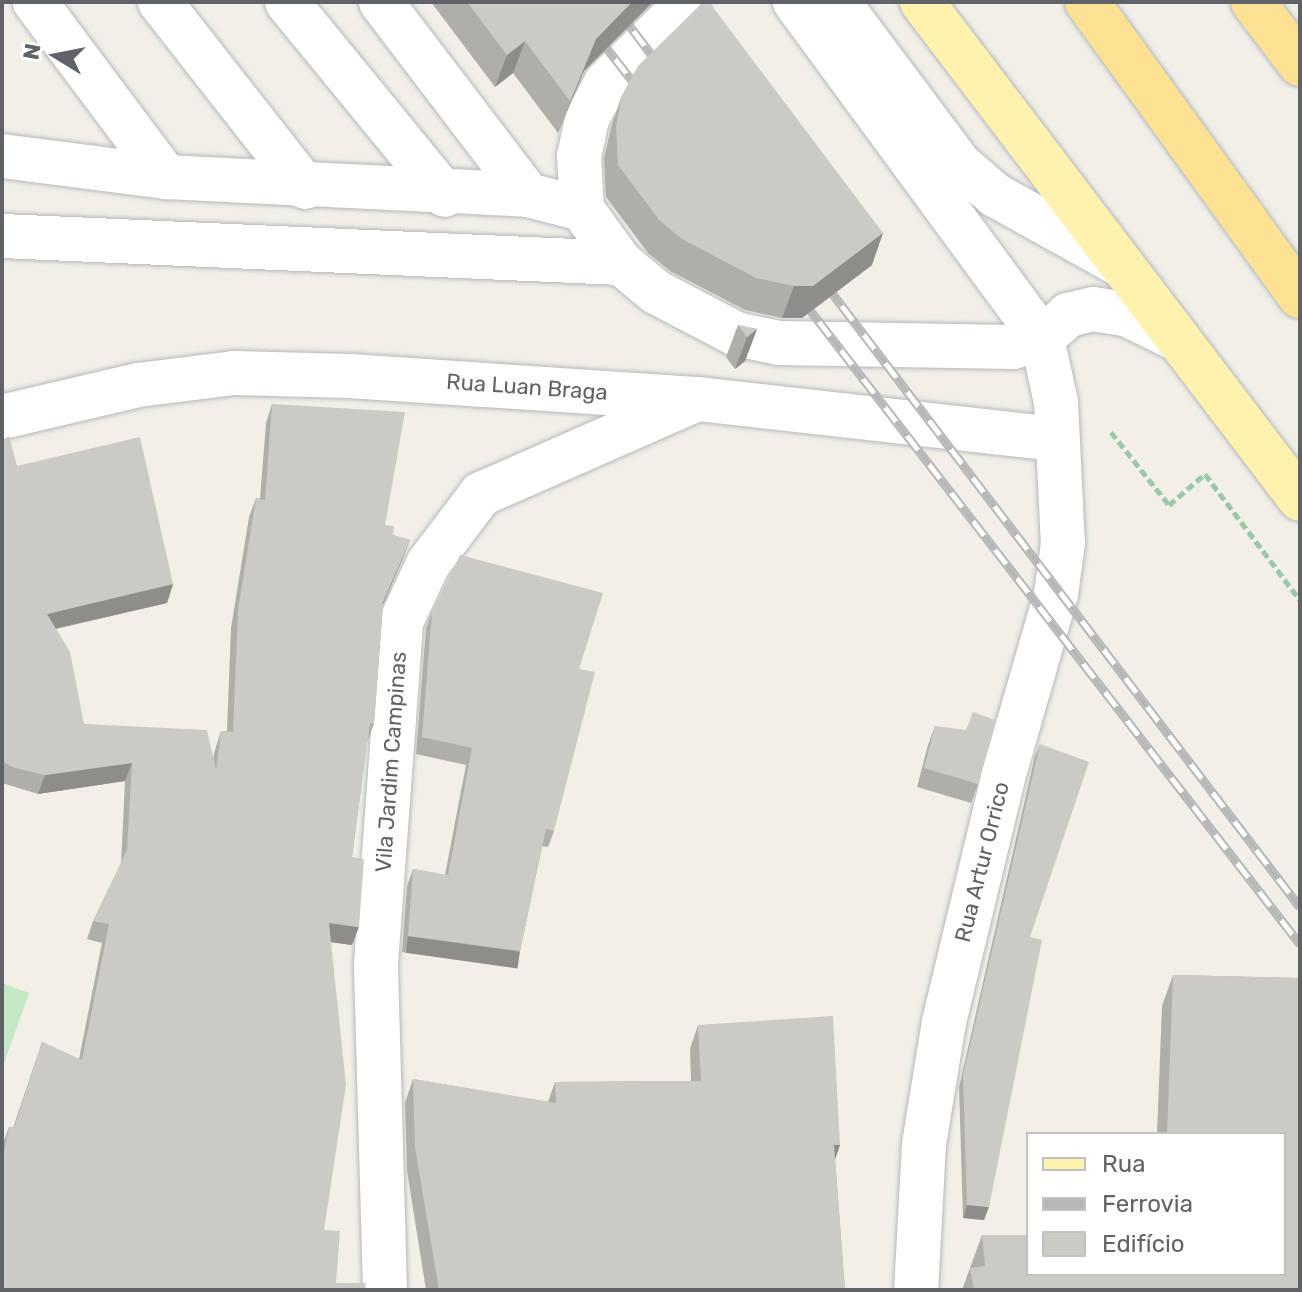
<!DOCTYPE html>
<meta charset="utf-8">
<style>
body{margin:0}
#map{position:relative;width:1302px;height:1292px;overflow:hidden;background:#f1efe8;font-family:Rubik,sans-serif}
div>[style]{position:absolute}
[style*='--x']{left:calc(var(--x)*1px);top:calc(var(--y)*1px);width:calc(var(--w)*1px);rotate:calc(var(--a)*1deg)}
.green>*{inset:0;background:#c5e8c5}
.path>*{height:5px;margin-top:-2.5px;transform-origin:0;background:repeating-linear-gradient(90deg,#9cc7a9 0 8px,transparent 0 12px)}
.roads{filter:drop-shadow(0 0 2px #b5b8bc) drop-shadow(0 0 2px #b5b8bc)}
.minor>*{height:44px;margin:-22px;padding:0 22px;transform-origin:22px;border-radius:22px;background:#fff}
.major>*{height:44px;margin:-22px;padding:0 22px;transform-origin:22px;border-radius:22px;background:#fff2af}
.highway>*{height:44px;margin:-22px;padding:0 22px;transform-origin:22px;border-radius:22px;background:#fde293}
.rail>*{height:9px;margin-top:-4.5px;transform-origin:0;background:repeating-linear-gradient(90deg,#fff 0 18px,#b6b7b8 0 36px);box-sizing:border-box;border-block:2px solid #b6b7b8}
.wall>*{inset:0;background:#afaea9}
.shaded-wall>*{inset:0;background:#8f8d8a;transform-origin:0 0}
.building>*{inset:0;background:#cccac5}
span{translate:-50% -50%;white-space:nowrap;text-align:center;line-height:1.15;-webkit-text-stroke:6px #fff;paint-order:stroke}
.street-label{font-size:22px;color:#5f6368}
.frame{position:absolute;inset:0;border:4px solid #5f6368;pointer-events:none}
.legend{position:absolute;left:1026px;top:1132px;width:260px;height:144px;box-sizing:border-box;background:#fff;border:2px solid #bfc1c3;margin:0;padding:10px 14px;list-style:none;font-size:24px;color:#5f6368}
.legend li{display:flex;align-items:center;gap:16px;height:40px}
.legend b{width:40px;border:2px solid #bfc1c3}
.north{position:absolute;left:16px;top:16px;width:80px;height:80px;-webkit-text-stroke:6px #fff;paint-order:stroke;rotate:280deg;font-size:22px;font-weight:700;line-height:32px;text-align:center;color:#5f6368}
.north::after{content:'';display:block;margin:auto;width:28px;height:36px;background:#5f6368;clip-path:polygon(50% 0,100% 100%,50% 72%,0 100%)}
</style>
<div id="map">
<div class="green">
<i style="clip-path:polygon(2px 983px,29px 993px,2px 1069px)"></i>
</div>
<div class="path">
<i style="--x:1111;--y:432;--w:93;--a:51.5"></i>
<i style="--x:1169;--y:505;--w:48;--a:-40.7"></i>
<i style="--x:1205;--y:474;--w:158;--a:53"></i>
</div>
<div class="roads">
<div class="minor">
<i style="--x:35;--y:2;--w:219;--a:53.2"></i>
<i style="--x:160;--y:2;--w:235;--a:51.9"></i>
<i style="--x:287;--y:2;--w:249;--a:50.7"></i>
<i style="--x:381;--y:2;--w:243;--a:52.7"></i>
<i style="--x:688;--y:2;--w:115;--a:135.4"></i>
<i style="--x:606;--y:83;--w:41;--a:117.8"></i>
<i style="--x:587;--y:119;--w:38;--a:102"></i>
<i style="--x:579;--y:156;--w:53;--a:86.8"></i>
<i style="--x:582;--y:209;--w:67;--a:54.2"></i>
<i style="--x:621;--y:263;--w:45;--a:39.6"></i>
<i style="--x:656;--y:292;--w:90;--a:27.7"></i>
<i style="--x:736;--y:334;--w:44;--a:11.8"></i>
<i style="--x:779;--y:343;--w:234;--a:1"></i>
<i style="--x:1013;--y:347;--w:30;--a:-17"></i>
<i style="--x:1042;--y:338;--w:35;--a:-41"></i>
<i style="--x:1068;--y:315;--w:26;--a:-13"></i>
<i style="--x:1093;--y:309;--w:33;--a:9"></i>
<i style="--x:1126;--y:314;--w:55;--a:26.1"></i>
<i style="--x:795;--y:2;--w:417;--a:53.7"></i>
<i style="--x:1042;--y:338;--w:66;--a:77.7"></i>
<i style="--x:1056;--y:402;--w:141;--a:87.2"></i>
<i style="--x:1063;--y:543;--w:51;--a:97.8"></i>
<i style="--x:1056;--y:594;--w:191;--a:106.1"></i>
<i style="--x:1003;--y:778;--w:251;--a:103.6"></i>
<i style="--x:944;--y:1022;--w:124;--a:99.3"></i>
<i style="--x:924;--y:1144;--w:146;--a:93.1"></i>
<i style="--x:838;--y:2;--w:202;--a:53.2"></i>
<i style="--x:959;--y:164;--w:48;--a:40.7"></i>
<i style="--x:995;--y:195;--w:138;--a:29"></i>
<i style="--x:2;--y:156;--w:165;--a:7.3"></i>
<i style="--x:166;--y:177;--w:362;--a:2.8"></i>
<i style="--x:528;--y:195;--w:56;--a:14.5"></i>
<i style="--x:2;--y:236;--w:620;--a:2.5"></i>
<i style="--x:2;--y:417;--w:140;--a:-13.2"></i>
<i style="--x:138;--y:385;--w:97;--a:-7.1"></i>
<i style="--x:234;--y:373;--w:116;--a:1.5"></i>
<i style="--x:350;--y:376;--w:350;--a:3.8"></i>
<i style="--x:699;--y:399;--w:358;--a:6.4"></i>
<i style="--x:385;--y:1290;--w:326;--a:-91.6"></i>
<i style="--x:376;--y:964;--w:343;--a:-85.8"></i>
<i style="--x:401;--y:622;--w:64;--a:-65"></i>
<i style="--x:428;--y:564;--w:88;--a:-52.9"></i>
<i style="--x:481;--y:494;--w:229;--a:-23.7"></i>
</div>
<div class="major">
<i style="--x:922;--y:2;--w:624;--a:52.74"></i>
</div>
<div class="highway">
<i style="--x:1087;--y:2;--w:363;--a:54.1"></i>
<i style="--x:1253;--y:2;--w:78;--a:52.8"></i>
</div>
</div>
<div class="rail">
<i style="--x:571;--y:2;--w:120;--a:52.1"></i>
<i style="--x:612;--y:2;--w:85;--a:53.1"></i>
<i style="--x:820;--y:277;--w:792;--a:52.7"></i>
<i style="--x:797;--y:293;--w:823;--a:52.31"></i>
</div>
<div class="wall">
<i style="clip-path:polygon(431px 2px,653px 2px,584px 71px,558px 133px,513px 73px,495px 87px)"></i>
<i style="clip-path:polygon(622px 95px,872px 265px,802px 318px,782px 318px,745px 310px,670px 271px,648px 253px,606px 197px,604px 158px,611px 128px)"></i>
<i style="clip-path:polygon(738px 325px,757px 329px,745px 361px,735px 369px,726px 357px)"></i>
<i style="clip-path:polygon(272px 404px,393px 535px,410px 540px,383px 605px,374px 724px,367px 742px,352px 857px,352px 945px,331px 942px,2px 1290px,2px 1146px,9px 1127px,13px 1128px,42px 1042px,79px 1059px,102px 943px,87px 939px,93px 921px,121px 864px,125px 781px,38px 794px,2px 783px,2px 440px,17px 466px,173px 584px,167px 603px,56px 629px,84px 724px,213px 759px,215px 750px,221px 731px,227px 731px,231px 628px,249px 517px,256px 498px,260px 499px,266px 423px)"></i>
<i style="clip-path:polygon(432px 612px,579px 669px,554px 831px,548px 847px,542px 846px,520px 951px,514px 967px,402px 952px,407px 886px,413px 869px,445px 875px,466px 765px,416px 754px,426px 628px)"></i>
<i style="clip-path:polygon(935px 726px,978px 784px,971px 803px,917px 787px,928px 745px)"></i>
<i style="clip-path:polygon(1040px 744px,1030px 937px,984px 1220px,963px 1218px,959px 1087px,1035px 756px)"></i>
<i style="clip-path:polygon(1173px 975px,1300px 978px,1300px 1290px,962px 1290px,982px 1235px,1028px 1235px,1028px 1274px,1284px 1274px,1284px 1134px,1157px 1134px,1162px 1006px)"></i>
<i style="clip-path:polygon(698px 1025px,840px 1145px,835px 1159px,845px 1290px,426px 1290px,407px 1171px,405px 1103px,413px 1079px,548px 1102px,555px 1082px,691px 1081px,690px 1049px)"></i>
</div>
<div class="shaded-wall">
<i style="clip-path:polygon(632px 2px,653px 2px,584px 71px,558px 133px,596px 39px)"></i>
<i style="clip-path:polygon(525px 41px,513px 73px,495px 87px,507px 55px)"></i>
<i style="clip-path:polygon(883px 233px,872px 265px,802px 318px,782px 318px,794px 286px)"></i>
<i style="clip-path:polygon(757px 329px,745px 361px,735px 369px,747px 337px)"></i>
<i style="clip-path:polygon(410px 540px,403px 558px,376px 620px,383px 602px)"></i>
<i style="clip-path:polygon(173px 584px,167px 603px,40px 632px,47px 614px)"></i>
<i style="clip-path:polygon(132px 763px,125px 781px,38px 794px,45px 775px)"></i>
<i style="clip-path:polygon(329px 923px,359px 927px,352px 945px,322px 941px)"></i>
<i style="left:408px;top:936px;width:113px;height:17px;rotate:8deg"></i>
<i style="clip-path:polygon(834px 1145px,840px 1145px,832px 1168px)"></i>
<i style="clip-path:polygon(967px 1205px,989px 1207px,984px 1220px,963px 1218px)"></i>
</div>
<div class="building">
<i style="clip-path:polygon(467px 2px,632px 2px,596px 39px,570px 101px,525px 41px,507px 55px)"></i>
<i style="clip-path:polygon(703px 2px,709px 2px,883px 233px,813px 286px,794px 286px,756px 278px,682px 239px,660px 221px,618px 165px,616px 126px,622px 95px,638px 66px)"></i>
<i style="clip-path:polygon(738px 325px,757px 329px,747px 337px)"></i>
<i style="clip-path:polygon(272px 404px,405px 412px,385px 525px,394px 526px,393px 535px,410px 540px,383px 602px,374px 724px,370px 723px,352px 857px,364px 859px,359px 927px,329px 923px,346px 1085px,324px 1230px,340px 1231px,336px 1283px,366px 1283px,365px 1290px,2px 1290px,2px 1160px,9px 1127px,14px 1128px,42px 1042px,82px 1060px,109px 924px,93px 921px,127px 850px,132px 763px,45px 775px,12px 767px,2px 761px,2px 440px,9px 436px,17px 466px,140px 437px,173px 584px,47px 614px,70px 652px,84px 724px,207px 730px,216px 770px,221px 731px,233px 732px,238px 610px,256px 498px,265px 500px)"></i>
<i style="clip-path:polygon(460px 555px,603px 593px,579px 669px,595px 672px,554px 831px,546px 829px,520px 951px,408px 936px,413px 869px,448px 875px,472px 748px,422px 737px,432px 612px)"></i>
<i style="clip-path:polygon(973px 712px,995px 720px,978px 784px,924px 768px,935px 726px,966px 730px)"></i>
<i style="clip-path:polygon(1040px 744px,1089px 762px,1030px 937px,1042px 940px,989px 1207px,967px 1205px,963px 1075px)"></i>
<i style="clip-path:polygon(1173px 975px,1300px 978px,1300px 1290px,974px 1290px,970px 1268px,985px 1266px,982px 1235px,1028px 1235px,1028px 1274px,1284px 1274px,1284px 1134px,1167px 1134px)"></i>
<i style="clip-path:polygon(833px 1016px,840px 1145px,834px 1145px,845px 1290px,439px 1290px,415px 1148px,413px 1079px,556px 1103px,555px 1082px,701px 1081px,698px 1025px)"></i>
</div>
<div class="street-label">
<span style="left:527px;top:387px;rotate:4deg">Rua Luan Braga</span>
<span style="left:391px;top:762px;rotate:-86deg">Vila Jardim Campinas</span>
<span style="left:982px;top:862px;rotate:-76deg">Rua Artur Orrico</span>
</div>
<div class="frame"></div>
<ul class="legend">
<li><b style="height:10px;background:#fff2af"></b>Rua</li>
<li><b style="height:10px;background:#b6b7b8"></b>Ferrovia</li>
<li><b style="height:22px;background:#cccac5"></b>Edifício</li>
</ul>
<div class="north">N</div>
</div>
